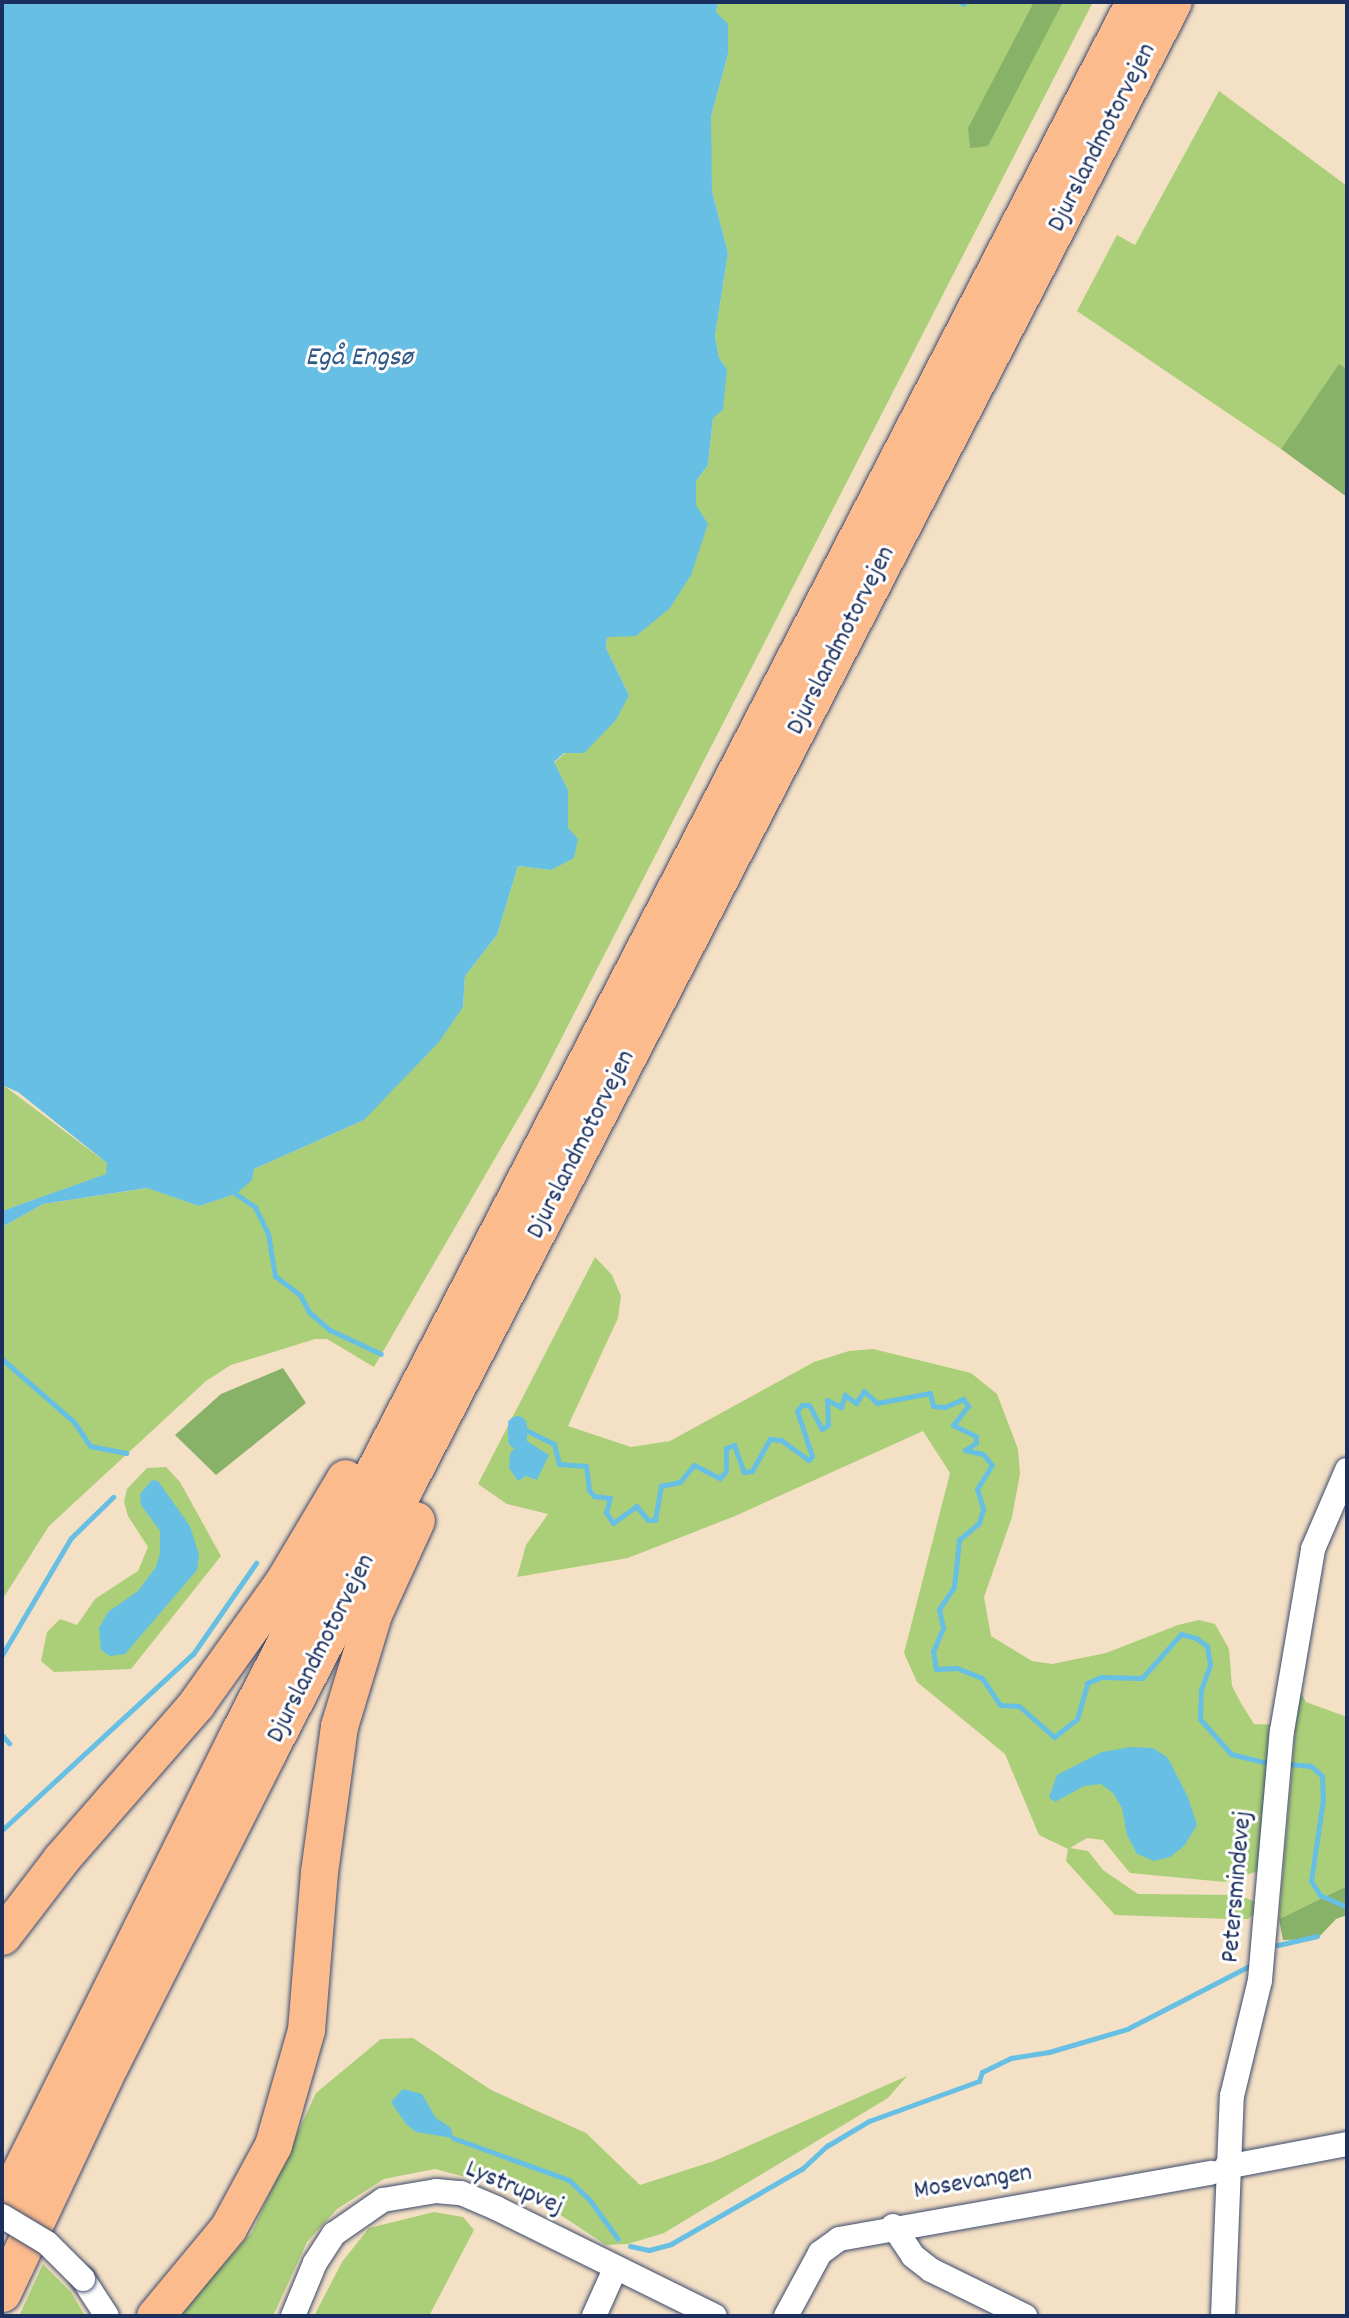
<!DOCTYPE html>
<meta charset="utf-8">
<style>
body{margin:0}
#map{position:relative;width:1349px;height:2318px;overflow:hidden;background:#f4e0c5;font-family:Dekko,sans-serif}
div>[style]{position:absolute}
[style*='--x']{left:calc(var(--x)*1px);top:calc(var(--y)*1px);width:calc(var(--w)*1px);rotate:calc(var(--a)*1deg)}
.green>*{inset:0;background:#abcf78}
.forest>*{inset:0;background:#88b268}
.water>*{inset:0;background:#67bfe4}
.stream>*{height:5px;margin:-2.5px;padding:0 2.5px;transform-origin:2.5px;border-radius:2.5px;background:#67bfe4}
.canal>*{height:19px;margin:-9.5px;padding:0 9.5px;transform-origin:9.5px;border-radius:9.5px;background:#67bfe4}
.roads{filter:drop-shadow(0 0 2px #3c4a6d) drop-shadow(0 0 2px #3c4a6d)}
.minor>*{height:24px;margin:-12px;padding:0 12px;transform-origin:12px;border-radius:12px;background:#fff}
.highway>*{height:37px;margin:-18.5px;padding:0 18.5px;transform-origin:18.5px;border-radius:18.5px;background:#fbbb8d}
.bridges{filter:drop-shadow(0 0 2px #3c4a6d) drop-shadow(0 0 2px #3c4a6d)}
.minor-bridge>*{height:24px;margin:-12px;padding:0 12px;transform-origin:12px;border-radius:12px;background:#fff}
span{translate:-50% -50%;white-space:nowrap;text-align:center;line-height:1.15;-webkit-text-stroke:6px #fff;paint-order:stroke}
.street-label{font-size:26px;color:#1b2f5e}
.water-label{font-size:28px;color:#325a86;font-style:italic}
.frame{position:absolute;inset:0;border:4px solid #1b2f5e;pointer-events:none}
</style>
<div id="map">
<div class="green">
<i style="clip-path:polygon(718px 2px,1093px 2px,537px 1086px,374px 1367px,327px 1339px,315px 1339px,231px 1365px,206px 1381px,49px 1526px,2px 1600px,2px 1227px,43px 1204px,148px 1188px,199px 1206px,236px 1194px,254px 1169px,364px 1120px,463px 1007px,465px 976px,497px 935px,518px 866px,551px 870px,568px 828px,568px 790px,554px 763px,629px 695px,606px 648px,607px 637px,696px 505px,696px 481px,708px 465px,713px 418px,725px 392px,722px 384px,727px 369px,719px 358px,715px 336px,728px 253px,712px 191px,710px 143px,711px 117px,728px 54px,716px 12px)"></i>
<i style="clip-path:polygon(1219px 91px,1347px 186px,1347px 369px,1339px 365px,1281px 449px,1077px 311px,1117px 235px,1135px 245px)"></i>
<i style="clip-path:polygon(3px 1085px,107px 1163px,107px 1174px,2px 1211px)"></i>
<i style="clip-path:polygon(595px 1257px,612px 1275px,621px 1296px,618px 1318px,568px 1426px,631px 1447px,670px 1441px,814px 1362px,849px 1351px,873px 1349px,971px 1373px,997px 1394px,1018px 1449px,1020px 1474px,1012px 1517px,984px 1597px,991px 1636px,1032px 1661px,1052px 1664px,1106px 1653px,1178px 1625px,1199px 1620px,1215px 1624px,1229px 1649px,1232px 1686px,1242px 1705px,1254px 1724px,1277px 1725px,1261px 1870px,1225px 1882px,1130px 1873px,1103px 1840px,1087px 1838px,1070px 1848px,1088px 1851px,1103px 1870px,1138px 1894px,1239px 1895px,1256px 1902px,1257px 1912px,1248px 1919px,1229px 1919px,1115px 1915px,1066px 1861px,1068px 1849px,1039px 1835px,1005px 1754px,917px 1682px,904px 1653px,950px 1473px,923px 1431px,735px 1516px,628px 1558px,517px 1577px,526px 1545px,548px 1514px,507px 1504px,478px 1484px)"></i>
<i style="clip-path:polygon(166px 1467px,180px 1482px,221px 1556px,131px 1669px,54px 1672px,41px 1661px,47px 1632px,60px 1619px,77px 1625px,95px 1599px,138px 1571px,148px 1547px,128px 1516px,124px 1502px,127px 1489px,147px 1468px)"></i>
<i style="clip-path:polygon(1299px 1689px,1306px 1702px,1347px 1717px,1347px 1886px,1279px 1919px)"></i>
<i style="clip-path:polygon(413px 2038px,491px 2090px,586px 2133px,640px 2185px,714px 2161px,907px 2076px,888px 2098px,664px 2233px,628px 2244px,606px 2245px,509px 2181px,473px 2179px,435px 2169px,384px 2179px,337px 2209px,307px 2242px,273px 2316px,178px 2316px,252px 2232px,316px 2093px,381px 2039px)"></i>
<i style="clip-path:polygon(434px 2212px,463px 2217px,474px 2230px,429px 2316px,314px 2316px,342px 2262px,369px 2228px)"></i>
<i style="clip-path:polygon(43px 2264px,71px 2292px,85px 2316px,19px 2316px)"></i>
</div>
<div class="forest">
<i style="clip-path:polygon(1034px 2px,1063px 2px,988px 146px,970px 148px,968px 128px)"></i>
<i style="clip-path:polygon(1339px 364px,1347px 369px,1347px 497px,1281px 449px)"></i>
<i style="clip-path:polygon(283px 1368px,306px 1403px,216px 1475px,175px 1435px,221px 1394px)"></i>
<i style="clip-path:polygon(1347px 1886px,1347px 1915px,1336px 1919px,1317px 1939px,1283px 1940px,1279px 1919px)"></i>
</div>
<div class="water">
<i style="clip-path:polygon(2px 2px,718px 2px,716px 12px,728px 24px,728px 54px,711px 117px,712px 191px,728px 253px,715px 336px,719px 358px,727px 369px,723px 410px,713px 418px,708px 465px,696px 481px,696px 505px,708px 524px,691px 575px,670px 608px,636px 636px,607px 637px,606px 648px,629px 695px,616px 720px,584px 753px,564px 753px,554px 762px,568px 790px,568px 828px,578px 839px,574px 858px,551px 870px,518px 866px,497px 935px,465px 976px,463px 1007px,439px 1042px,364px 1120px,254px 1169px,252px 1180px,236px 1194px,199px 1206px,147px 1188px,43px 1204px,2px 1227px,2px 1211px,106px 1174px,107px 1163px,18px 1092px,2px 1085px)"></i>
<i style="clip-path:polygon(522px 1438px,549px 1455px,537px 1480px,526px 1476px,518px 1481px,509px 1468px,510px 1454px)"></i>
<i style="clip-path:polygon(152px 1480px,158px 1481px,190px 1526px,199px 1555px,197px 1570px,125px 1654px,110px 1656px,101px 1650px,99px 1628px,108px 1612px,138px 1591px,156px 1567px,160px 1553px,160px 1531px,141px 1505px,140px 1494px)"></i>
<i style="clip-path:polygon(1131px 1747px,1153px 1748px,1168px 1758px,1188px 1797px,1197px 1825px,1184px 1846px,1170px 1857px,1154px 1861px,1137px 1854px,1127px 1835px,1122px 1808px,1113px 1793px,1101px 1784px,1084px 1786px,1055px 1802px,1049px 1797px,1057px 1775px,1102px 1752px)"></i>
<i style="clip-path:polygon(403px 2089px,422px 2094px,436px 2118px,451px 2128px,453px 2138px,416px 2132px,406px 2124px,391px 2102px)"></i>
</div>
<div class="stream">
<i style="--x:960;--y:2;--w:4;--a:27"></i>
<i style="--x:236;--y:1194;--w:23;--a:34"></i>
<i style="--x:255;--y:1207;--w:30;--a:64"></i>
<i style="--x:268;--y:1234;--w:43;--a:80.5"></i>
<i style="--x:275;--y:1276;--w:31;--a:37"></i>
<i style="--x:300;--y:1295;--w:19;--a:62"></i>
<i style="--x:309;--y:1312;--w:28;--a:41"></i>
<i style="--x:330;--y:1330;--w:56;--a:25.2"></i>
<i style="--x:2;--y:1359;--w:96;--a:41.2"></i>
<i style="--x:74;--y:1422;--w:29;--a:56"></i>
<i style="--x:90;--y:1446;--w:37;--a:11"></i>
<i style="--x:510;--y:1422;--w:49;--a:26.6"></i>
<i style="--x:554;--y:1444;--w:21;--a:76"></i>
<i style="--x:559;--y:1464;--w:27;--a:4"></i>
<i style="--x:586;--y:1466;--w:24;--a:83"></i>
<i style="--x:589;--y:1490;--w:8;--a:50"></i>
<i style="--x:594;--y:1496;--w:16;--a:7"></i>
<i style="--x:610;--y:1498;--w:15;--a:106"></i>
<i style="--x:606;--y:1512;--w:13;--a:58"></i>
<i style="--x:613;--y:1523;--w:29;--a:-36"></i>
<i style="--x:636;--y:1506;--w:18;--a:49"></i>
<i style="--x:648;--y:1520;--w:7;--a:0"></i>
<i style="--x:655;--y:1520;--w:35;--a:-80"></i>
<i style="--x:661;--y:1486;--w:19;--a:-12"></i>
<i style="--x:680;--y:1482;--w:22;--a:-51"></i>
<i style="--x:694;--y:1465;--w:29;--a:27"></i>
<i style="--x:720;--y:1478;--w:9;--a:-49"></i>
<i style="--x:726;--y:1471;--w:23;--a:-90"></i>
<i style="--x:726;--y:1448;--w:9;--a:-21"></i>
<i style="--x:734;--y:1445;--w:29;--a:70"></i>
<i style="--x:744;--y:1472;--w:8;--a:-7"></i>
<i style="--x:752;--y:1471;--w:37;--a:-61"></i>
<i style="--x:770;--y:1439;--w:11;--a:5"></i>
<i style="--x:781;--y:1440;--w:34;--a:36"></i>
<i style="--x:809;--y:1460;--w:5;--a:-53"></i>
<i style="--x:812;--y:1456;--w:47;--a:-108.4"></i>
<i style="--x:797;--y:1411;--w:8;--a:-50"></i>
<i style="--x:802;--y:1405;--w:7;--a:0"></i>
<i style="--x:809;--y:1405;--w:27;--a:62"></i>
<i style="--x:822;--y:1429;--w:7;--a:-34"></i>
<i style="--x:828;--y:1425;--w:25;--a:-92"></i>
<i style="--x:827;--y:1400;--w:16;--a:27"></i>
<i style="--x:841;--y:1407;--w:13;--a:-72"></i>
<i style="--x:845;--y:1395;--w:14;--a:36"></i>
<i style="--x:856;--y:1403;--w:14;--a:-56"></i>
<i style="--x:864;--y:1391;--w:18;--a:43"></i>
<i style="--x:877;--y:1403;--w:54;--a:-10.7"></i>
<i style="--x:930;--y:1393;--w:13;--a:77"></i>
<i style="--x:933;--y:1406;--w:12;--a:5"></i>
<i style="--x:945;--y:1407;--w:20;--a:-24"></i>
<i style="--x:963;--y:1399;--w:9;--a:54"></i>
<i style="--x:968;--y:1406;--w:24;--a:128"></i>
<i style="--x:953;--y:1425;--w:25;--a:26"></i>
<i style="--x:976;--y:1436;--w:7;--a:90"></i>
<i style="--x:976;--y:1443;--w:13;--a:148"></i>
<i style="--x:965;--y:1450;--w:18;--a:13"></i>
<i style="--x:983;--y:1454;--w:14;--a:51"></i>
<i style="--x:992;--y:1465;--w:28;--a:122"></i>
<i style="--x:977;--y:1489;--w:21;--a:73"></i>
<i style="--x:983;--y:1509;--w:15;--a:106"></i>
<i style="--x:979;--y:1523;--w:26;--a:140"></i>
<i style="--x:959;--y:1540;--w:47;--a:96.1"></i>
<i style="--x:954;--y:1587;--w:27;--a:124"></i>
<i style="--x:939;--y:1609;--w:19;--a:78"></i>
<i style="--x:943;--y:1628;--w:25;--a:113"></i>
<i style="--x:933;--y:1651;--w:18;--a:81"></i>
<i style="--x:936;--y:1669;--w:21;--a:-3"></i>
<i style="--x:957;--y:1668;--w:27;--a:22"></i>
<i style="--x:982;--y:1678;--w:32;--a:56"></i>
<i style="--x:1000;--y:1705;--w:19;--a:3"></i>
<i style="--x:1019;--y:1706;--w:47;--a:41.5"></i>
<i style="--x:1054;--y:1737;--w:29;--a:-38"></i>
<i style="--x:1077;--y:1719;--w:37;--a:-74"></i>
<i style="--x:1087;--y:1683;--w:15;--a:-23"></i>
<i style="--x:1101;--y:1677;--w:41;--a:1.4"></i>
<i style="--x:1142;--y:1678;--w:59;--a:-48.4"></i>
<i style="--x:1181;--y:1634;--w:16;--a:15"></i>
<i style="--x:1196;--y:1638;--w:14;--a:36"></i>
<i style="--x:1207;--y:1646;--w:19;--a:81"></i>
<i style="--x:1210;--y:1665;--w:27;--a:110"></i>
<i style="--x:1201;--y:1690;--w:29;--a:92"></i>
<i style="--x:1200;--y:1719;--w:47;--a:48.5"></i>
<i style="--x:1231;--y:1754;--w:38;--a:14"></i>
<i style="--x:2;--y:1655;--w:136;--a:-59.5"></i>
<i style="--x:71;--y:1538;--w:59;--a:-44.3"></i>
<i style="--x:2;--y:1735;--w:11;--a:49"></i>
<i style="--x:1289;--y:1764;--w:22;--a:5"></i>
<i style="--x:1311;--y:1766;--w:15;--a:42"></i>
<i style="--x:1322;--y:1776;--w:23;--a:88"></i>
<i style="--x:1323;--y:1799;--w:83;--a:98.3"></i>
<i style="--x:1311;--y:1881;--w:17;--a:57"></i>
<i style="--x:1320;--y:1895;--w:30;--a:24"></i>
<i style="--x:2;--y:1830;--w:260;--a:-42.7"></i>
<i style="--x:193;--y:1654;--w:111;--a:-55.3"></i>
<i style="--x:1278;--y:1945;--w:40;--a:-13"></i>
<i style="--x:453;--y:2138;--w:123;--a:19.9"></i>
<i style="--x:569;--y:2180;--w:28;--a:44"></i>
<i style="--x:589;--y:2199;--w:49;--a:54.1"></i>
<i style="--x:630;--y:2246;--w:19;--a:12"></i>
<i style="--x:649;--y:2250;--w:23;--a:-15"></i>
<i style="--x:671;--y:2244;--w:152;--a:-29.9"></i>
<i style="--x:803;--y:2168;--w:33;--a:-43"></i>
<i style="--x:827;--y:2146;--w:49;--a:-30.8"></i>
<i style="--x:869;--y:2121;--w:117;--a:-20"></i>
<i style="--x:979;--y:2081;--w:9;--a:-72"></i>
<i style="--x:982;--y:2072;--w:32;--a:-26"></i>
<i style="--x:1011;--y:2058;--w:38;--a:-9"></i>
<i style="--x:1049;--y:2052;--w:81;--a:-16.4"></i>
<i style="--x:1127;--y:2029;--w:137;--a:-27.3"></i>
</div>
<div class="canal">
<i style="--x:517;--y:1425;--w:14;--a:90"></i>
</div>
<div class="roads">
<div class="minor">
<i style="--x:1226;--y:2167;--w:123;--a:-10.8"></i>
<i style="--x:893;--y:2226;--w:36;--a:56"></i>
<i style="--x:913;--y:2256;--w:23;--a:38"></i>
<i style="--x:931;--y:2270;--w:105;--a:26.1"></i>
<i style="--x:83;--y:2279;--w:44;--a:57"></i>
<i style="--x:293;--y:2316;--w:57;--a:-67.5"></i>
<i style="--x:315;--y:2263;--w:35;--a:-57"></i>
<i style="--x:334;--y:2234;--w:60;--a:-34.8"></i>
<i style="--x:383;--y:2200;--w:54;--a:-9.6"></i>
<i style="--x:436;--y:2191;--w:25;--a:5"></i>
<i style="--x:461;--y:2193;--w:38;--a:23"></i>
<i style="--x:496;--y:2208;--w:244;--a:26.3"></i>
<i style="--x:594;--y:2316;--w:51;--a:-65.9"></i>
<i style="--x:786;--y:2316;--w:72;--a:-61.6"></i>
<i style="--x:820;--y:2253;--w:24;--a:-36"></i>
<i style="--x:839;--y:2239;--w:378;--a:-10.1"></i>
<i style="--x:1223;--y:2316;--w:220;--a:-87.7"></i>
<i style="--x:1232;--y:2096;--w:119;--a:-76.4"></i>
<i style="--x:1260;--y:1980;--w:250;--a:-85"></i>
<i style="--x:1282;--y:1731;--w:185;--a:-80.3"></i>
<i style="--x:1313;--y:1549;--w:86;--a:-66.7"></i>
</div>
<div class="highway">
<i style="--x:2;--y:1936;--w:97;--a:-52.5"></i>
<i style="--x:61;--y:1859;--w:206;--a:-48.9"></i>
<i style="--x:196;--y:1704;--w:150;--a:-54.5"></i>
<i style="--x:283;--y:1582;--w:121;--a:-59.2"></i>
<i style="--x:2;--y:2208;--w:525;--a:-63.53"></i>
<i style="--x:236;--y:1738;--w:1955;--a:-62.65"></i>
<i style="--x:2;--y:2293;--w:252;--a:-64.7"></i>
<i style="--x:110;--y:2065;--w:348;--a:-63.2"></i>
<i style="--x:267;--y:1754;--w:1972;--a:-62.66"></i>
<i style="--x:155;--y:2316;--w:114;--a:-50.3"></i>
<i style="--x:228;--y:2228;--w:94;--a:-61.5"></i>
<i style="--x:273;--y:2145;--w:120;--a:-74"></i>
<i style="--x:306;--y:2030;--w:159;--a:-85.3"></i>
<i style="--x:319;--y:1872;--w:147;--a:-82.2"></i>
<i style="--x:339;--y:1726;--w:117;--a:-73.1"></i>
<i style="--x:373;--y:1614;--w:103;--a:-65.4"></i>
</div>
</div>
<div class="bridges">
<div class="minor-bridge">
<i style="--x:2;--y:2216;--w:52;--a:31"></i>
<i style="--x:47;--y:2243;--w:51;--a:45"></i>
</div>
</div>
<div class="street-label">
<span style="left:1103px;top:138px;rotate:-63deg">Djurslandmotorvejen</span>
<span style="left:842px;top:641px;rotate:-63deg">Djurslandmotorvejen</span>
<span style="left:582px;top:1145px;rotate:-63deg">Djurslandmotorvejen</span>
<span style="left:322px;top:1649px;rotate:-63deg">Djurslandmotorvejen</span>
<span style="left:1238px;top:1887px;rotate:-85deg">Petersmindevej</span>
<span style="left:973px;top:2183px;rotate:-9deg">Mosevangen</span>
<span style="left:514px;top:2189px;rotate:23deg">Lystrupvej</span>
</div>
<div class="water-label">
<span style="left:359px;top:359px">Egå Engsø</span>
</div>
<div class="frame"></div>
</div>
